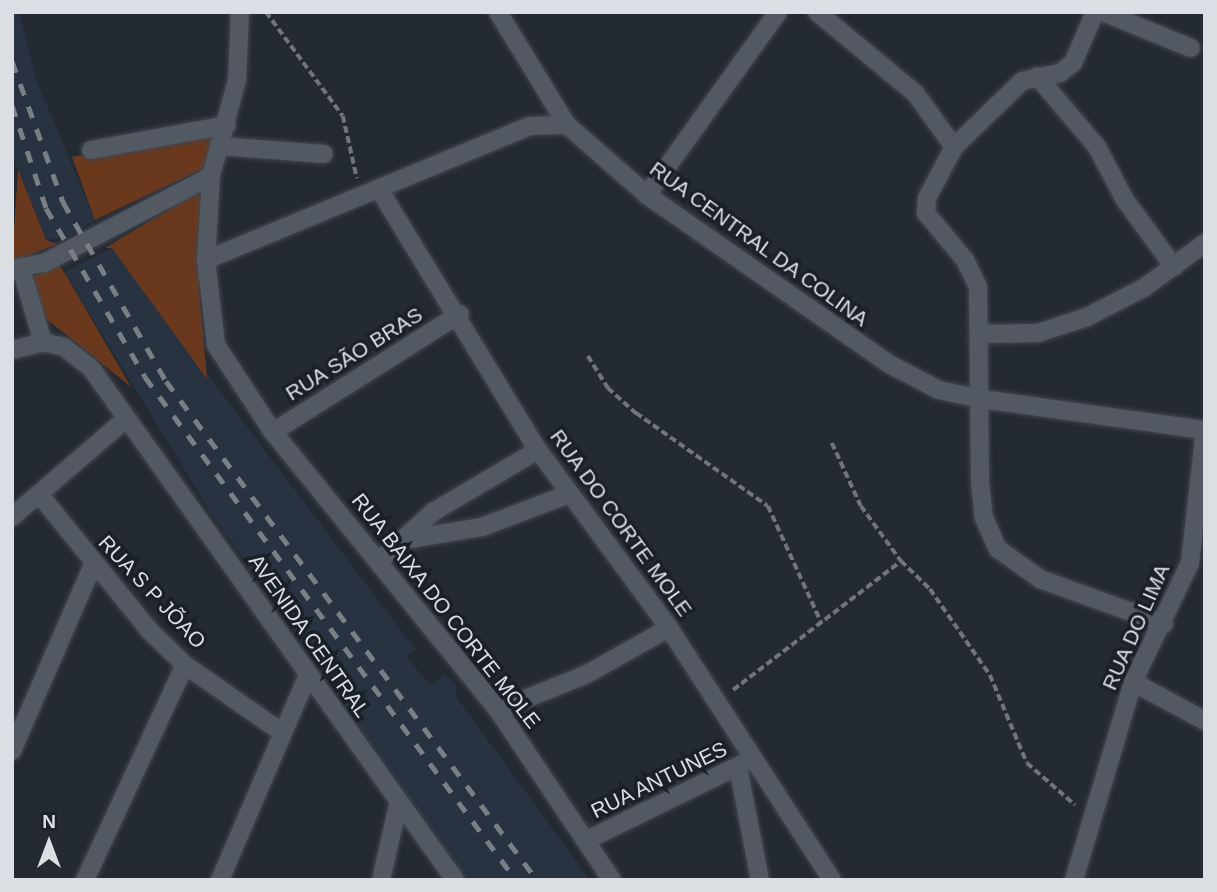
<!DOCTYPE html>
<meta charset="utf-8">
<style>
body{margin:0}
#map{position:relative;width:1217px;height:892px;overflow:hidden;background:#242a32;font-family:Arial,sans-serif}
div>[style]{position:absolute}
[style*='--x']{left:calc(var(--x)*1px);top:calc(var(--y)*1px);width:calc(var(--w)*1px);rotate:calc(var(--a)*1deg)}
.built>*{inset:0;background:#283240}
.green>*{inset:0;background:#6a381d}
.path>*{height:3.5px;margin-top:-1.75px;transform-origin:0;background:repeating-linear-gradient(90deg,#70757c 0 7px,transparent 0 10.5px)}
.roads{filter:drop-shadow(0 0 2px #43474f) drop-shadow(0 0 2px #43474f)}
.minor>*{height:18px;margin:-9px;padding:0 9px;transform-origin:9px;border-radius:9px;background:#525963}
.rail>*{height:5px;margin-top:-2.5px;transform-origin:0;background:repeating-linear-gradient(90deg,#7a7f85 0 12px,transparent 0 24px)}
span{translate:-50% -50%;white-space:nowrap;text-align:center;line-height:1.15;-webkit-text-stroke:7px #1a2028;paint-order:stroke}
.street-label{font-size:21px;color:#dbdfe4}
.frame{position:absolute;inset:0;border:14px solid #dbdfe4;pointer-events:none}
.north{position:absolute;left:14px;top:808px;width:70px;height:70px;-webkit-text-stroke:5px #1a2028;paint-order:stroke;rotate:0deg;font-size:19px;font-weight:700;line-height:28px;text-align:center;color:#dbdfe4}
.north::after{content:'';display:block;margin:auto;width:24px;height:32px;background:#dbdfe4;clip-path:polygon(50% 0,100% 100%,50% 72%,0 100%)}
</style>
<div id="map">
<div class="built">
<i style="clip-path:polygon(12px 12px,19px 12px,36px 79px,95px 220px,67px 237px,46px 240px,12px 153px)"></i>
<i style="clip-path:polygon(112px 248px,415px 649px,406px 657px,431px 685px,445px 674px,456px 685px,457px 698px,590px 880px,467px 880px,208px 508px,64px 272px)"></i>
</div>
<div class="green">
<i style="clip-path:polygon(218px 131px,202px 169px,95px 220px,72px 157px)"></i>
<i style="clip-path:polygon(18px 169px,46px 240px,57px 244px,12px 262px)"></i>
<i style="clip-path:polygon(196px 193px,203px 198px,199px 289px,207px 379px,112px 248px,105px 248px)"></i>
<i style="clip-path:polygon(56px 261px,64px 272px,131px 387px,39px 313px,33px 277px)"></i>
</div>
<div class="path">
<i style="--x:266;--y:12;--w:129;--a:53.5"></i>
<i style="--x:343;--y:116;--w:64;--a:77.3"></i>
<i style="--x:588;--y:356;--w:38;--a:58"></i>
<i style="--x:608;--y:388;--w:38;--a:42"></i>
<i style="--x:636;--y:413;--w:161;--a:35.2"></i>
<i style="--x:768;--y:506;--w:128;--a:65.4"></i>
<i style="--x:832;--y:443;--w:69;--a:65.3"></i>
<i style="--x:861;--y:506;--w:68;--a:54"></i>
<i style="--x:733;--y:690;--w:212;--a:-37.5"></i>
<i style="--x:901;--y:561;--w:40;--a:44"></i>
<i style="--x:930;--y:589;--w:105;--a:55.1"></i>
<i style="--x:990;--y:675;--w:95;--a:67.2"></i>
<i style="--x:1027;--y:763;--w:64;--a:41.2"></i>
</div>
<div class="roads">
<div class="minor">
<i style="--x:240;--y:12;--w:68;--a:92.5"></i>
<i style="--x:237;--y:80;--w:99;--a:105.2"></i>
<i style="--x:211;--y:176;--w:84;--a:93.4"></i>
<i style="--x:206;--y:260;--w:86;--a:83.3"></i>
<i style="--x:216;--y:345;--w:104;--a:56.8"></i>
<i style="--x:273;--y:432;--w:358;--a:51"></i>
<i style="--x:498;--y:710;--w:205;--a:56.2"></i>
<i style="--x:498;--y:12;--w:132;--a:58.6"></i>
<i style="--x:567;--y:125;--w:106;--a:41.2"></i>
<i style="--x:647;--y:195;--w:297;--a:34.9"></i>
<i style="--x:891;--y:365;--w:54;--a:27.5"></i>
<i style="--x:939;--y:390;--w:43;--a:12.1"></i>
<i style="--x:981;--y:399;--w:225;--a:7.9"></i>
<i style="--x:817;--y:12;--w:127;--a:39.6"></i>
<i style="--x:915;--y:93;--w:67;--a:54.2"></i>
<i style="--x:954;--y:147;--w:58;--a:117.9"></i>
<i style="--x:927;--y:198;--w:15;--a:94"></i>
<i style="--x:926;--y:213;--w:61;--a:50.3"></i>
<i style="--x:965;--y:260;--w:30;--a:64"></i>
<i style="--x:978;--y:287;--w:195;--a:89.4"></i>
<i style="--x:980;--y:482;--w:36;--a:84"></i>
<i style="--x:984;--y:518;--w:34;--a:66"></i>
<i style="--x:998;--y:549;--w:52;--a:35.5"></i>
<i style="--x:1040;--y:579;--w:132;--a:19.9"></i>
<i style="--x:1103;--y:12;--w:95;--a:22.2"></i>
<i style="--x:1037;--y:76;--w:93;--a:49.8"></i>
<i style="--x:1097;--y:147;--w:60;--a:62.2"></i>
<i style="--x:1125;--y:200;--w:83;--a:53.8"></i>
<i style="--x:220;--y:146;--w:104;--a:4.4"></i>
<i style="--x:954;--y:147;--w:95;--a:-44.1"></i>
<i style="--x:1022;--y:81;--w:39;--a:-12"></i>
<i style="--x:1060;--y:73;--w:16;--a:-38"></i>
<i style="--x:1073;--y:63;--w:56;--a:-66.7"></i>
<i style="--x:91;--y:150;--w:138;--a:-10.4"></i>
<i style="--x:379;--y:189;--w:306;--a:58.7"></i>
<i style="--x:538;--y:450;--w:221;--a:53.6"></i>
<i style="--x:669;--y:628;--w:300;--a:57.1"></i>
<i style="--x:647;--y:195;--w:225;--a:-54.4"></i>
<i style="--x:206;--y:260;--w:350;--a:-22.5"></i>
<i style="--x:529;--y:126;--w:38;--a:-2"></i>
<i style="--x:12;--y:269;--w:33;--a:-11"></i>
<i style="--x:44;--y:263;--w:188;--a:-27.5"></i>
<i style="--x:22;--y:272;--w:73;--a:73.3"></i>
<i style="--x:982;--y:334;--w:56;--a:-1"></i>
<i style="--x:1038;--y:333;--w:52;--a:-18.1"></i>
<i style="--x:1087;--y:317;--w:65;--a:-27.3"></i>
<i style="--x:1145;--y:287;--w:74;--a:-36.3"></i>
<i style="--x:12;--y:350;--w:32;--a:-14"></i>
<i style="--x:43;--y:342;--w:22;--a:13"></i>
<i style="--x:64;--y:347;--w:34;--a:38"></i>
<i style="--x:91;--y:368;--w:628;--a:54.59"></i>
<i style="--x:273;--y:432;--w:221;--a:-32.3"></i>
<i style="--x:39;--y:494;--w:175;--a:51"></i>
<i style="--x:149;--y:630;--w:50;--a:44.2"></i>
<i style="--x:185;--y:665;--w:116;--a:34.8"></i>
<i style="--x:12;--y:517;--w:150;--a:-40.7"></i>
<i style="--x:404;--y:540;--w:79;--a:-9.5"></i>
<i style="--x:482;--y:527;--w:93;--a:-20.8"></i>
<i style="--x:379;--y:561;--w:73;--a:-42.2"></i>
<i style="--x:433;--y:512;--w:122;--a:-30.6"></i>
<i style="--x:1133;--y:682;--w:82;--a:28.4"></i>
<i style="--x:498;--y:710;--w:96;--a:-22"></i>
<i style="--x:587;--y:674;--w:94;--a:-29.3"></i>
<i style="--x:12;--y:751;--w:203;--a:-66.5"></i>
<i style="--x:738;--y:767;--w:115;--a:79"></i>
<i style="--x:589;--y:839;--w:179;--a:-26.1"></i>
<i style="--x:85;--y:880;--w:237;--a:-65.1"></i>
<i style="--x:220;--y:880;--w:223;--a:-66.8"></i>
<i style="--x:381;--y:880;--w:81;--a:-77.2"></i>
<i style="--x:1074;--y:880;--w:207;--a:-73.4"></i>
<i style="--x:1133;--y:682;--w:132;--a:-64.4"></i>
<i style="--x:1190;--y:563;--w:134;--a:-83.6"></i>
</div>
</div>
<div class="rail">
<i style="--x:12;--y:61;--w:150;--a:70.1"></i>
<i style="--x:63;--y:202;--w:207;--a:60.1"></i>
<i style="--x:166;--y:381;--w:622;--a:53.37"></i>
<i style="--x:12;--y:105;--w:108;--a:71.7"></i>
<i style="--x:46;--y:208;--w:196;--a:59.6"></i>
<i style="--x:145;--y:377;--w:625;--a:53.59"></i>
</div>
<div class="street-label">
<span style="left:759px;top:244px;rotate:36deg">RUA CENTRAL DA COLINA</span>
<span style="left:354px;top:354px;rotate:-32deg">RUA SÃO BRAS</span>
<span style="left:621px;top:523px;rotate:54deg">RUA DO CORTE MOLE</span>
<span style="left:152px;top:592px;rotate:47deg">RUA S P JÕAO</span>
<span style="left:446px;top:611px;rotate:52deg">RUA BAIXA DO CORTE MOLE</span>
<span style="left:1136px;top:627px;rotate:-66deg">RUA DO LIMA</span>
<span style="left:309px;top:636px;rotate:55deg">AVENIDA CENTRAL</span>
<span style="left:659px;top:780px;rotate:-26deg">RUA ANTUNES</span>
</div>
<div class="frame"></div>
<div class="north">N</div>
</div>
